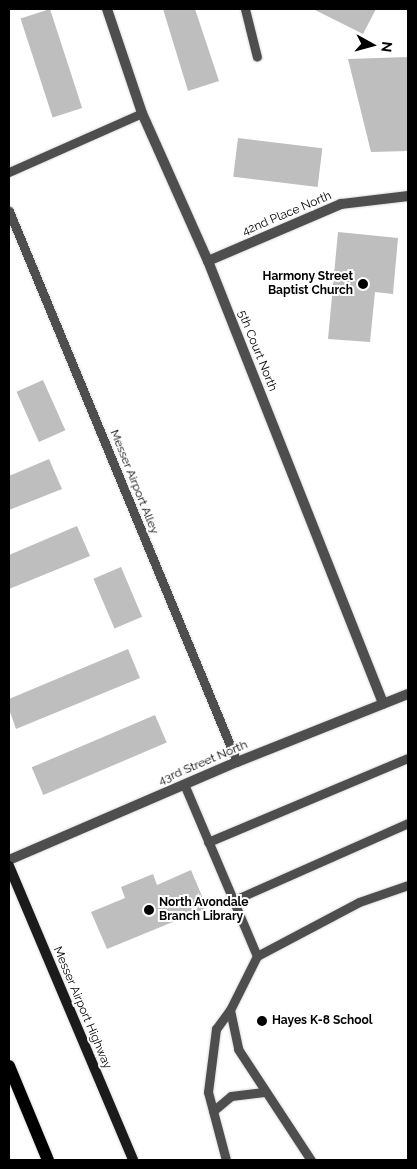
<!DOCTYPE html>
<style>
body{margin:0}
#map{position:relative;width:417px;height:1169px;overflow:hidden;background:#fff;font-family:Raleway,sans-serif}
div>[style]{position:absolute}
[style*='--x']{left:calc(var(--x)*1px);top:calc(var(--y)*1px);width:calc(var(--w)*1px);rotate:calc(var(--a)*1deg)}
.building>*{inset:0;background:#bebebe;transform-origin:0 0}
.roads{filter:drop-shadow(0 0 1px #dbdbdb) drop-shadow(0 0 1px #dbdbdb)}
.service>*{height:9px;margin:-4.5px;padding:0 4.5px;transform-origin:4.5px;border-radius:4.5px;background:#4e4e4e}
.minor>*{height:10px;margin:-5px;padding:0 5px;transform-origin:5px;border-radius:5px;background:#4e4e4e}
.secondary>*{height:10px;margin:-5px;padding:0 5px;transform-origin:5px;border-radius:5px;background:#1b1b1b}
.primary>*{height:12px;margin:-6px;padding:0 6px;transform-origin:6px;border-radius:6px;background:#000}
.dots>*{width:14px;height:14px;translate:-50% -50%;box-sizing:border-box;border:2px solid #fff;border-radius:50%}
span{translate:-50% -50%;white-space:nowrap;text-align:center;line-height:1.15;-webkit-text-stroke:4px #fff;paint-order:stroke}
.street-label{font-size:12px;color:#000}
.poi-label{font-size:12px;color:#000;font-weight:700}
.right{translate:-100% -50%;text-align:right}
.left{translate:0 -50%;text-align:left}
.frame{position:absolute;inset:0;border:10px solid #000;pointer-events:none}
.north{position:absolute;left:347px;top:20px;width:50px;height:50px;-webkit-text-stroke:4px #fff;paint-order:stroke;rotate:97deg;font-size:14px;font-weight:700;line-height:20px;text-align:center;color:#000}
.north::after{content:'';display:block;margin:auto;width:18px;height:22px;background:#000;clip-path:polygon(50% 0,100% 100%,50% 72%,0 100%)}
</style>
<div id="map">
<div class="building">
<i style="left:50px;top:9px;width:104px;height:31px;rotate:72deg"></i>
<i style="clip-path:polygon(163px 9px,195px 9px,219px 81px,188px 91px)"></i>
<i style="clip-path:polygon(313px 9px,376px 9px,363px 34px)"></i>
<i style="clip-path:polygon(408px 57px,408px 151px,371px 152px,348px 59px)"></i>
<i style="left:238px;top:138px;width:85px;height:39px;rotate:7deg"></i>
<i style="clip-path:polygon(338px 232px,398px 238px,393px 294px,375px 292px,370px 342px,328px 339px)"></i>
<i style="left:43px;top:380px;width:55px;height:29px;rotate:66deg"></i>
<i style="clip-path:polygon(49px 459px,62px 489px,9px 510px,9px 476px)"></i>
<i style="clip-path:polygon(77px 526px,90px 556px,9px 589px,9px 555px)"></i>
<i style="left:121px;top:567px;width:54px;height:30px;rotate:67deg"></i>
<i style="clip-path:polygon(128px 649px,140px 678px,16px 729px,9px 709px,9px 699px)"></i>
<i style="left:155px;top:715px;width:30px;height:134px;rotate:67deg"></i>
<i style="clip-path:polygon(191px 870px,207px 908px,107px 949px,91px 912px,125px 898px,121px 887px,153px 874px,157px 885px)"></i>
</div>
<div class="roads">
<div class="service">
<i style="--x:245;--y:9;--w:49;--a:76"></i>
<i style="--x:9;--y:172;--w:145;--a:-23.9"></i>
<i style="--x:9;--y:211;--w:596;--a:67.52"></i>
<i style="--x:184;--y:784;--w:187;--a:67"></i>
<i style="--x:257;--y:956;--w:115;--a:-27.9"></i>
<i style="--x:359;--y:902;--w:52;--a:-19.1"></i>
<i style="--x:208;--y:842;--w:217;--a:-22.8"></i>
<i style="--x:232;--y:901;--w:193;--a:-23.9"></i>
<i style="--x:230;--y:1010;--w:40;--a:78"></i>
<i style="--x:238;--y:1049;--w:133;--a:56.7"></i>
<i style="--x:213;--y:1111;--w:23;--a:-40"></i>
<i style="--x:231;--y:1096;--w:35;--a:-7"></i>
<i style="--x:226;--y:1160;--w:70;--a:-104.8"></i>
<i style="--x:208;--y:1092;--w:64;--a:-82.8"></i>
<i style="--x:216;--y:1029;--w:24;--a:-54"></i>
<i style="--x:230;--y:1010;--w:60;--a:-63.4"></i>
</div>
<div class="minor">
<i style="--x:107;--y:9;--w:110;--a:71.4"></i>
<i style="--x:142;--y:113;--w:162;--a:66"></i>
<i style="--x:208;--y:261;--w:476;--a:68.4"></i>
<i style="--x:208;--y:261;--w:145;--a:-23.2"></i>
<i style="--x:341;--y:204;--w:67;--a:-6.8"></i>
<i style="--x:9;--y:860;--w:248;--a:-23.3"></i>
<i style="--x:237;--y:762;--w:184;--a:-21.7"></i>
</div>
<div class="secondary">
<i style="--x:9;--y:866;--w:319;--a:67.1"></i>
</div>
<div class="primary">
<i style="--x:9;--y:1066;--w:102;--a:67.5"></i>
</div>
</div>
<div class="dots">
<i style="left:363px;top:284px;background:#000"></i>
<i style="left:149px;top:910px;background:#000"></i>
<i style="left:262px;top:1021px;background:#000"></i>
</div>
<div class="street-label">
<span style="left:287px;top:214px;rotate:-23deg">42nd Place North</span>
<span style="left:257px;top:351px;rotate:68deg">5th Court North</span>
<span style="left:134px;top:482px;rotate:68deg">Messer Airport Alley</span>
<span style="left:203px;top:763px;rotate:-23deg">43rd Street North</span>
<span style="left:82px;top:1008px;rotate:67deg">Messer Airport Highway</span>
</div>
<div class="poi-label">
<span class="right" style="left:353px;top:284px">Harmony Street<br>Baptist Church</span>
<span class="left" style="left:159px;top:910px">North Avondale<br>Branch Library</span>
<span class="left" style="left:272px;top:1021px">Hayes K-8 School</span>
</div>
<div class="frame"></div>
<div class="north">N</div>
</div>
